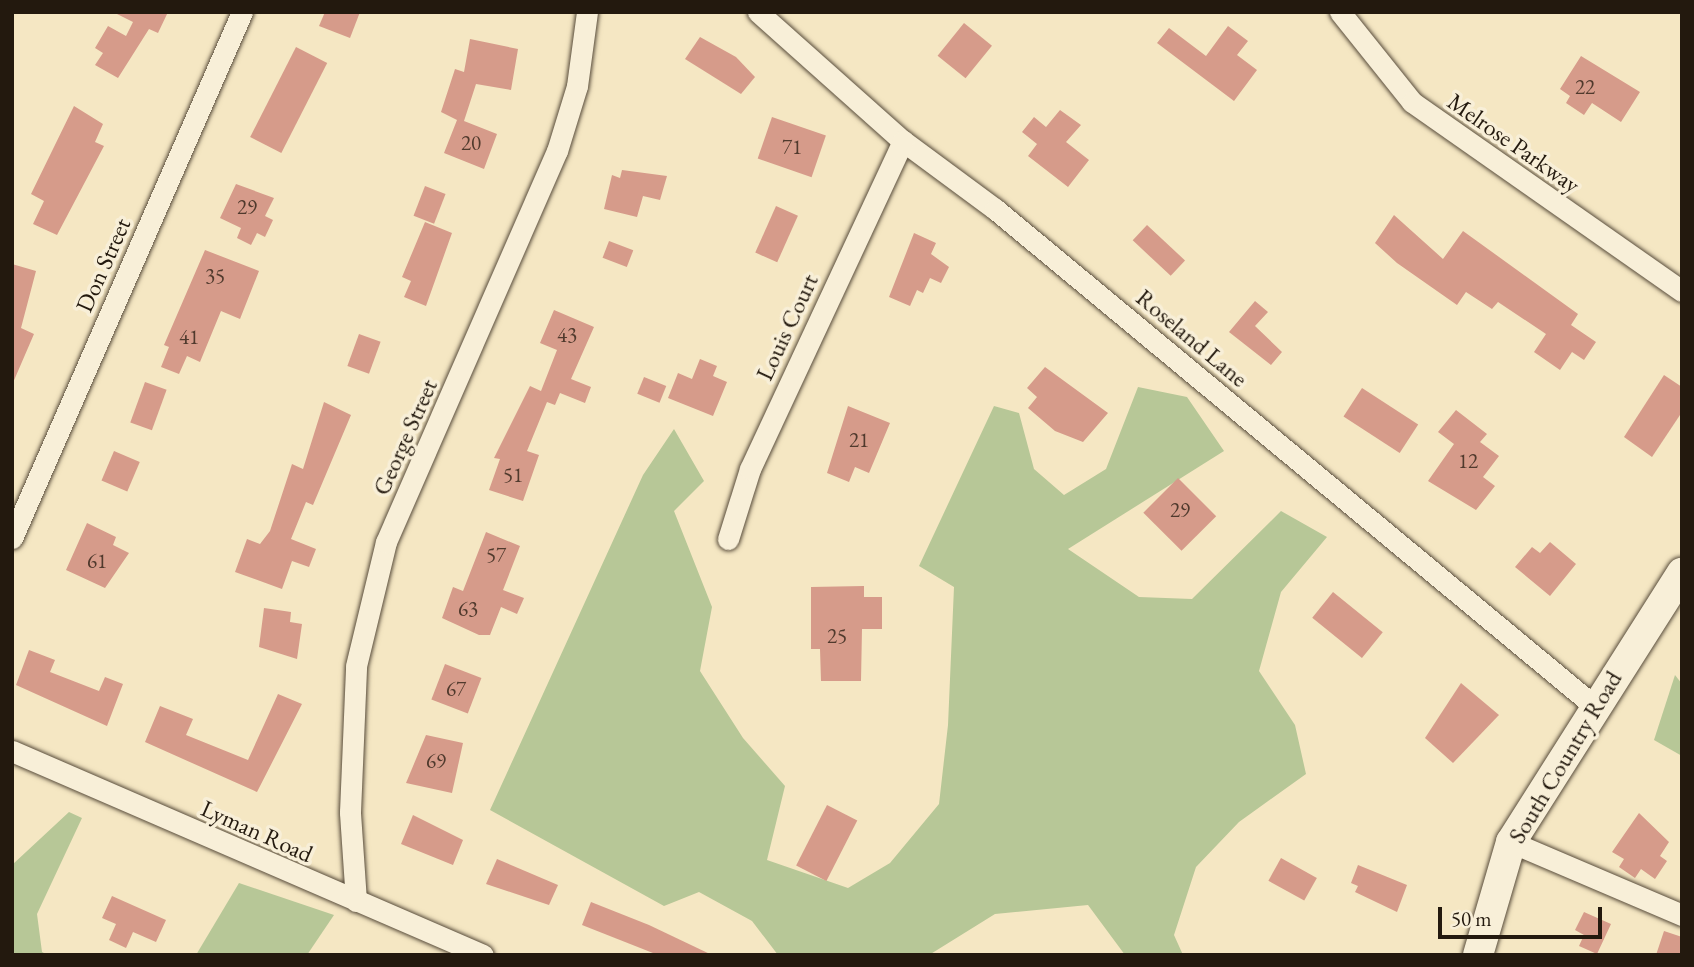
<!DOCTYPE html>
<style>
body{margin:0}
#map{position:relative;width:1694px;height:967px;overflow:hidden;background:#f5e7c3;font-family:"EB Garamond",serif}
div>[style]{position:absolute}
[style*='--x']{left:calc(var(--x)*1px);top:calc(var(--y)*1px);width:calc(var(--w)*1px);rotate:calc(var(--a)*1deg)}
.green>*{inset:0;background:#b7c797}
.building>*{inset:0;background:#d69b8a;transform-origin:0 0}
.roads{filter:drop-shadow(0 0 2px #584c3b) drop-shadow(0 0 2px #584c3b)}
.minor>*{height:21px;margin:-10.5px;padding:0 10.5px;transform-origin:10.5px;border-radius:10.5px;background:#f8efd8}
.secondary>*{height:30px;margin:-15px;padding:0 15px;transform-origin:15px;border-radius:15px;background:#f8efd8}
span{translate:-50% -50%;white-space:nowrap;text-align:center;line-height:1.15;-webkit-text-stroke:7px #f8efd8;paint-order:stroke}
.number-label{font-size:21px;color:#503a2d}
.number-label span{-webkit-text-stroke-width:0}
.street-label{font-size:24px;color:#23190e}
.frame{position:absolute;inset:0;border:14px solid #23190e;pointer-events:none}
.scale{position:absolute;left:1438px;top:907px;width:164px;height:32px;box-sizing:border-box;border:4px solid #23190e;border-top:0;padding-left:9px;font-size:21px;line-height:24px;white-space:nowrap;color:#23190e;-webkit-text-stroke:5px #f8efd8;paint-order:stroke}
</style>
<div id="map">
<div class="green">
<i style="clip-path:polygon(1138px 387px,1187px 397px,1224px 451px,1068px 549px,1139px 597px,1192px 599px,1281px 511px,1327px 537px,1281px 592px,1259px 671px,1295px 725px,1306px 774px,1239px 822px,1196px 867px,1174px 935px,1183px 955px,1125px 955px,1088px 905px,995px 914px,929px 955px,778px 955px,752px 921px,699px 892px,664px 906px,490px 810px,643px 475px,674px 429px,704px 481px,674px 511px,712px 607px,700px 671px,743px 738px,785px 786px,767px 860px,848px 888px,890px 863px,939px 804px,948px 725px,954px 587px,919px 566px,994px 406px,1019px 413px,1034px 469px,1064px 495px,1106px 469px)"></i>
<i style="clip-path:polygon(1675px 675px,1682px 684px,1682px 756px,1654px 740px)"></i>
<i style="clip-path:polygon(69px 812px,82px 818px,37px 914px,42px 952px,48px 955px,12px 955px,12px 865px)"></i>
<i style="clip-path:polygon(239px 883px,334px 915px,307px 955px,196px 955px)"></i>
</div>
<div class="building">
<i style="clip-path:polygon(113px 12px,168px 12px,158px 33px,149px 29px,118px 78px,95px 65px,103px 53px,95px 48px,108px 26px,126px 36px,133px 22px)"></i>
<i style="clip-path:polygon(325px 12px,360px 12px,350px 38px,319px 26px)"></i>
<i style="left:964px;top:23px;width:36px;height:42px;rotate:39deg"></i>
<i style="clip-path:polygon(1228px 26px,1248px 41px,1237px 55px,1257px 70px,1234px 101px,1157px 43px,1169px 28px,1206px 56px)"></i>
<i style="clip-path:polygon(700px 37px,736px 57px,755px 77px,741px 94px,685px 59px)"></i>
<i style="clip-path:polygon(470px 39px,518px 49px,511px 90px,476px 84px,464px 121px,497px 134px,484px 169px,444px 153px,457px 120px,441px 112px,455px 69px,464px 72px)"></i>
<i style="left:296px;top:47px;width:35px;height:101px;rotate:27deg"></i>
<i style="clip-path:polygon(1581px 56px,1640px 92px,1621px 122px,1592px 103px,1584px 115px,1566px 103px,1570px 96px,1560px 89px)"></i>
<i style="clip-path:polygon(74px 106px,103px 124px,95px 142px,104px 146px,57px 235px,33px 224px,44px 201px,31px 194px)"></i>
<i style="clip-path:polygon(1060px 110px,1081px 125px,1066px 142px,1089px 160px,1068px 187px,1028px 156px,1037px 144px,1022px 132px,1034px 117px,1046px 127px)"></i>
<i style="left:772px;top:117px;width:57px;height:44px;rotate:19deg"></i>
<i style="clip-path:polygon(622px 170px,667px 176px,660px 200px,643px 196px,637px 217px,604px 209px,612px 175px,620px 178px)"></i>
<i style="clip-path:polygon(236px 184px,274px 198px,265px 216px,273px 220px,265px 237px,257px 233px,251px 245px,237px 238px,241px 228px,220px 218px)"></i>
<i style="left:425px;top:186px;width:22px;height:32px;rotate:21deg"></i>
<i style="left:776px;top:206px;width:24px;height:51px;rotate:24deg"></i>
<i style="clip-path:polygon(1394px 215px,1443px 259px,1463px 231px,1578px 314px,1571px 325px,1596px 342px,1584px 360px,1572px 352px,1560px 370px,1534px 352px,1546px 334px,1498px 302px,1492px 309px,1466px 292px,1457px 305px,1397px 263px,1375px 243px)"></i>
<i style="clip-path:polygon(425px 222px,452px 233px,426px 306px,404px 297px,411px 281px,402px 277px)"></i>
<i style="left:1147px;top:225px;width:52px;height:21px;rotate:43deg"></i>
<i style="clip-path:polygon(914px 233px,936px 243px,931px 254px,949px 267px,941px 283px,930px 278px,923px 293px,917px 290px,910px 306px,889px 297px)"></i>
<i style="left:609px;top:241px;width:26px;height:18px;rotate:21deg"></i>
<i style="clip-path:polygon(205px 250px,259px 271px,240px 319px,221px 311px,200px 362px,187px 356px,179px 374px,161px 367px,169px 347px,164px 345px)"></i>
<i style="clip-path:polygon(12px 264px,36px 271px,21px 328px,34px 334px,12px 385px)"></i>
<i style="clip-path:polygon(1255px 301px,1268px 312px,1255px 326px,1282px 352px,1271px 365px,1229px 332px)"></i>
<i style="clip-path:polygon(554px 310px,594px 327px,571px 379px,591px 387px,585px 403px,560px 393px,555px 405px,547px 402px,527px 451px,539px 455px,523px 501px,489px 490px,500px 459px,494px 458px,530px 386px,541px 391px,557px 350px,540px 343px)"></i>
<i style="left:359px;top:334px;width:23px;height:34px;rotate:20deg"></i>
<i style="clip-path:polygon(700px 359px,717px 366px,713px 376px,727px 382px,713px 416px,668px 398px,678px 373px,692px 379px)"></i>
<i style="clip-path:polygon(1045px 367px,1108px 413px,1083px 442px,1055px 431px,1028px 408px,1037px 397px,1027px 388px)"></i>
<i style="clip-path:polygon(1664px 375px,1682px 387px,1682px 412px,1652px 457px,1624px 437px)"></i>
<i style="left:644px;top:377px;width:24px;height:18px;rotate:22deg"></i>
<i style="left:145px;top:382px;width:23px;height:43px;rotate:20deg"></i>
<i style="left:1362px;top:388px;width:67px;height:34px;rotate:33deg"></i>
<i style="clip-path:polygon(324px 402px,351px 415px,313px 505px,306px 502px,291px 539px,316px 549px,309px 567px,292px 561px,282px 589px,235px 572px,247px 539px,260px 544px,270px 531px,292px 464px,303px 469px)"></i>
<i style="clip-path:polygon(848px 406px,890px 423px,869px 473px,855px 467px,849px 482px,827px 473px)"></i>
<i style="clip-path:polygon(1456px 410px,1487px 434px,1480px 442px,1499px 456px,1483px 477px,1495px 486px,1476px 510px,1428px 481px,1454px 444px,1438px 432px)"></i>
<i style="left:114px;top:451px;width:28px;height:32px;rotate:23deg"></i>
<i style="left:1178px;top:478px;width:54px;height:49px;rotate:45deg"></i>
<i style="clip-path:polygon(87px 523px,116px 537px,113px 545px,129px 553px,105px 588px,66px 570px)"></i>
<i style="clip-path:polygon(486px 532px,520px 546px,503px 590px,524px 598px,517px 614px,501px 607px,490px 635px,479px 635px,442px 618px,453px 587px,463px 591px)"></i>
<i style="clip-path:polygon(1550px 542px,1576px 564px,1550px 596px,1515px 567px,1532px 547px,1540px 553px)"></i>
<i style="clip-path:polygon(864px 586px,864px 597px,882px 597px,882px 629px,862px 629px,861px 681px,821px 681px,820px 649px,811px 649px,811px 587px)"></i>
<i style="left:1333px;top:592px;width:64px;height:33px;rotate:39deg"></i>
<i style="clip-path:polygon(264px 608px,291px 612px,290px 622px,302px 624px,297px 659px,259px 647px)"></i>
<i style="clip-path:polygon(29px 650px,55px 660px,50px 672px,99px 691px,105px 677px,123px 684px,107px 726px,16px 685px)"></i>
<i style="left:445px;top:664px;width:39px;height:38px;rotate:21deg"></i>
<i style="clip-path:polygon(1461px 683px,1499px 715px,1453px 763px,1425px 738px)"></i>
<i style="clip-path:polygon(278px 694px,302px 704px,257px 792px,145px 742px,160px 706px,193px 719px,186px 735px,248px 760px)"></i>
<i style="clip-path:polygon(426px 735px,463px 743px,452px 793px,406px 783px)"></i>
<i style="left:827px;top:805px;width:34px;height:68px;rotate:27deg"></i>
<i style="clip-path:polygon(1639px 813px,1669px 842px,1660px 856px,1667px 861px,1655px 879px,1641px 869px,1635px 878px,1619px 867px,1624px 859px,1612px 852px)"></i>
<i style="clip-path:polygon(413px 815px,463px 840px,453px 865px,401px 844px)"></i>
<i style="left:1281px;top:858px;width:41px;height:26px;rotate:29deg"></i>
<i style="clip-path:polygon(497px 859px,558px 885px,549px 905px,486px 884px)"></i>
<i style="clip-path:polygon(1358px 865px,1407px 885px,1397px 912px,1355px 892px,1358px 886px,1351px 883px)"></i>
<i style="clip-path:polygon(112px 896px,166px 920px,156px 942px,133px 932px,126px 948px,109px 940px,116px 924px,102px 918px)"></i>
<i style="clip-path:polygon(591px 902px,649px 925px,712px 955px,658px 955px,582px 925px)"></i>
<i style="clip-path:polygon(1584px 912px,1611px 924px,1597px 954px,1579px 946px,1584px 935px,1575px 930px)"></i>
<i style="clip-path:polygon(1664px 931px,1682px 937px,1682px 955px,1656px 955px)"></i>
</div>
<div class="roads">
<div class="minor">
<i style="--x:758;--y:12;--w:194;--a:41.7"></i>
<i style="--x:903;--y:141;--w:114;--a:36.5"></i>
<i style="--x:995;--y:209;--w:777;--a:39.67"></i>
<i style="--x:1340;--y:12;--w:115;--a:51.3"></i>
<i style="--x:1412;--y:102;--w:330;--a:35"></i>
<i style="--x:12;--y:538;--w:574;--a:-66.38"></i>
<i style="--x:728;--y:539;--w:73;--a:-72.6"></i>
<i style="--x:750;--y:469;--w:362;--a:-65"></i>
<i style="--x:12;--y:751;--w:513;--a:23.42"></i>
<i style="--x:1511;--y:842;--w:186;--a:23.1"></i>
<i style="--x:356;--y:901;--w:89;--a:-93.9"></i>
<i style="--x:350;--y:812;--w:146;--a:-87.6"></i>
<i style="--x:356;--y:666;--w:128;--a:-76.4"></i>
<i style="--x:386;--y:542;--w:427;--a:-66.4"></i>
<i style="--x:557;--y:151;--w:68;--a:-72.9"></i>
<i style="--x:577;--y:86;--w:75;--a:-82.3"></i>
</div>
<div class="secondary">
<i style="--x:1478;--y:955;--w:118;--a:-73.7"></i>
<i style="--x:1511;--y:842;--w:319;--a:-57.6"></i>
</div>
</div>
<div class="number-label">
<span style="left:1585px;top:87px">22</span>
<span style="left:471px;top:143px">20</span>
<span style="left:792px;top:147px">71</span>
<span style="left:247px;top:207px">29</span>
<span style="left:215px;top:276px">35</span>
<span style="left:567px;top:335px">43</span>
<span style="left:189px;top:337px">41</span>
<span style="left:859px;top:440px">21</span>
<span style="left:1468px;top:461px">12</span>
<span style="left:513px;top:475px">51</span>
<span style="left:1180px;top:510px">29</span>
<span style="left:496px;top:555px">57</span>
<span style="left:97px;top:561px">61</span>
<span style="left:468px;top:609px">63</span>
<span style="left:837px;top:636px">25</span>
<span style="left:456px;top:689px">67</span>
<span style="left:436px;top:761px">69</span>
</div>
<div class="street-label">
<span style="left:1514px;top:143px;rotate:35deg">Melrose Parkway</span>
<span style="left:103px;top:265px;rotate:-66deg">Don Street</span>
<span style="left:787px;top:327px;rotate:-65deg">Louis Court</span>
<span style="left:1192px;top:338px;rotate:40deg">Roseland Lane</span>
<span style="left:405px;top:437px;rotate:-66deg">George Street</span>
<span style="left:1565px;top:757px;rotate:-59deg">South Country Road</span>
<span style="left:257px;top:831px;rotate:24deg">Lyman Road</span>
</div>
<div class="frame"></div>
<div class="scale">50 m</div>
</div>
